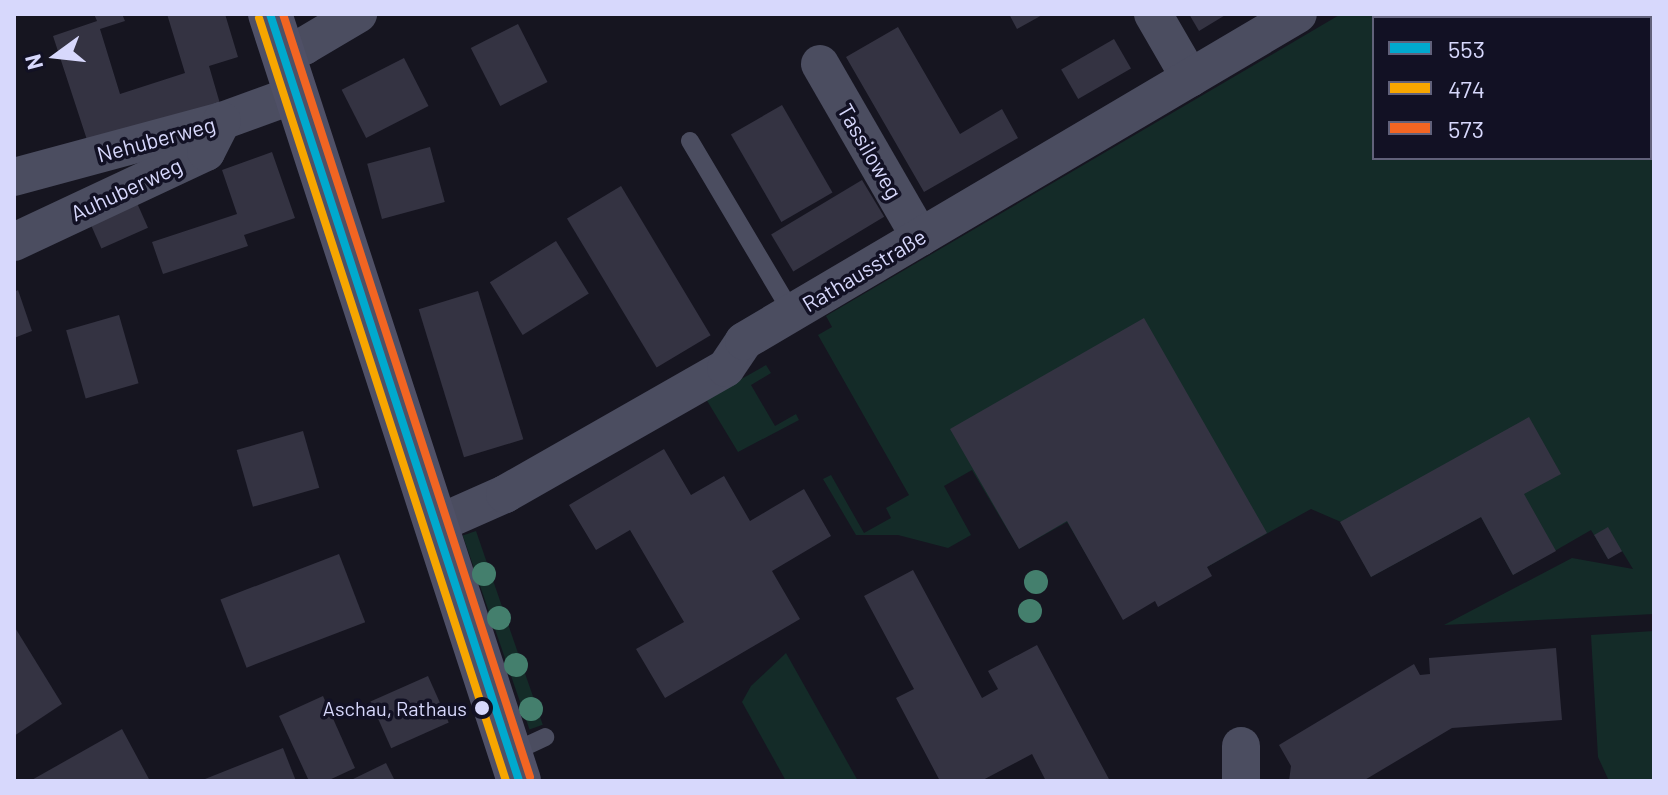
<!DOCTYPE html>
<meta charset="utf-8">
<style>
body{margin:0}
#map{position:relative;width:1668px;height:795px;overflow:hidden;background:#161520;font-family:Barlow,sans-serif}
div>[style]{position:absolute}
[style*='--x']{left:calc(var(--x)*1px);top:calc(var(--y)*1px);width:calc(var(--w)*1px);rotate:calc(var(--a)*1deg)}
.green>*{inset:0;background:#142b28;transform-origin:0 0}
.building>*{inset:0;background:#343342;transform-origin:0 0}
.service>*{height:18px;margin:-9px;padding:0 9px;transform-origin:9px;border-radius:9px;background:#4b4d60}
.minor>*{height:38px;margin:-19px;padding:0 19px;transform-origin:19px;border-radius:19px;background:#4b4d60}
.secondary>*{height:44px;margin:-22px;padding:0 22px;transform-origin:22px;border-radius:22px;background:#4f5066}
.bus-1>*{height:8px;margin:-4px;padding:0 4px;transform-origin:4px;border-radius:4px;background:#00a9ce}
.bus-2>*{height:8px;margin:-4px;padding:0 4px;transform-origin:4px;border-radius:4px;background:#f7a600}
.bus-3>*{height:8px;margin:-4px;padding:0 4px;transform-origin:4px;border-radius:4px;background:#f26522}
.trees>*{width:24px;height:24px;margin:-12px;border-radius:50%;background:#447f6d}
.dots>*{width:22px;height:22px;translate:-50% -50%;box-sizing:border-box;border:4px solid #121124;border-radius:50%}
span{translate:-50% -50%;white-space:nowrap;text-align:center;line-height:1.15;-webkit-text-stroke:7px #121124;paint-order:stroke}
.bus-label{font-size:20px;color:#d7d8fc}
.right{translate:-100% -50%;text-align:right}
.street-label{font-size:22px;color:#d7d8fc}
.frame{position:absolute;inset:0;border:16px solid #d7d8fc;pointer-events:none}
.legend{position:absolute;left:1372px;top:16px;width:280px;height:144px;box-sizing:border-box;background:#121124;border:2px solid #61617a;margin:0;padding:10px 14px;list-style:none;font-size:24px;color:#d7d8fc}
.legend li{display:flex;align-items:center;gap:16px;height:40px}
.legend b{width:40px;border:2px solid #61617a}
.north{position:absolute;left:16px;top:16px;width:80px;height:80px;-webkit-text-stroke:6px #121124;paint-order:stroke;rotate:255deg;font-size:22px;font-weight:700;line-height:32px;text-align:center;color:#d7d8fc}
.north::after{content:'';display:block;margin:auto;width:28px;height:36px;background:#d7d8fc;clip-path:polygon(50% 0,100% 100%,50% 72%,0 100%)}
</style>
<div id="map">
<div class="green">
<i style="clip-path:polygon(evenodd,1341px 14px,1654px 14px,1654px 614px,1444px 625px,1572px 558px,1633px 569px,1622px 551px,1608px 559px,1591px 530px,1513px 575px,1481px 517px,1371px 577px,1341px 522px,1311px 509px,1207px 567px,1185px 529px,1100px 578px,1067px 522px,1019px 549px,972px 470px,944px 486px,971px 535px,948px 548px,898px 535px,856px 535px,823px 479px,831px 475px,864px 533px,891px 518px,886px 508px,909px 495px,818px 335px,832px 327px,826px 316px,1341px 14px,1374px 18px,1650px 18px,1650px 158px,1374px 158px,1374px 18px)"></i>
<i style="clip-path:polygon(766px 365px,771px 373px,751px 385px,775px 426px,796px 414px,799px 420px,738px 452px,706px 399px)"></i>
<i style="left:476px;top:531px;width:205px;height:14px;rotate:71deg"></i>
<i style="clip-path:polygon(1654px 631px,1654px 781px,1609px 781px,1598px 757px,1591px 635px)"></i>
<i style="clip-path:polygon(786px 653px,858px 781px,786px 781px,742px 702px,751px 686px)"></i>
</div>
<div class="building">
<i style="clip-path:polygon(94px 14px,122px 14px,125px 21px,100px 29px,120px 94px,185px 73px,167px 14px,225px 14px,238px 57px,209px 66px,221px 107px,90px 149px,53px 36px,97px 21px)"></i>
<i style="clip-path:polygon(1009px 14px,1044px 14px,1017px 29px)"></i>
<i style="clip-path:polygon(1189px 14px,1227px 14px,1199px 31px)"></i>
<i style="left:518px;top:24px;width:65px;height:53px;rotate:63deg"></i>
<i style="clip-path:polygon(898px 27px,960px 134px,1002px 109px,1018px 138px,924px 192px,846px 57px)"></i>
<i style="left:1114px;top:39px;width:34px;height:61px;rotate:60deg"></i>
<i style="left:404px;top:58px;width:54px;height:70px;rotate:63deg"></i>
<i style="left:782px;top:105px;width:101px;height:59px;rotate:60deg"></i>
<i style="left:430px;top:147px;width:57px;height:65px;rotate:75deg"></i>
<i style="clip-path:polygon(272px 152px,295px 218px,244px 235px,248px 246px,163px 274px,152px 242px,237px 214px,222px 170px)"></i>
<i style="left:862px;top:180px;width:43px;height:106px;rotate:59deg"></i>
<i style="left:621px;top:186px;width:174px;height:63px;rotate:59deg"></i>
<i style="left:137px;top:203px;width:27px;height:51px;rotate:66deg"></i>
<i style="left:556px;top:241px;width:62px;height:78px;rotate:58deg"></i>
<i style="clip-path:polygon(18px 290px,32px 331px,14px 338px,14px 292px)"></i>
<i style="left:478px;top:291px;width:155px;height:62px;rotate:73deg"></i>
<i style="left:119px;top:315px;width:71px;height:55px;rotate:74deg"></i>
<i style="clip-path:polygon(1144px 318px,1267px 533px,1207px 567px,1212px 576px,1158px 607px,1155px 601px,1123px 620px,1067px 521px,1019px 549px,950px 429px)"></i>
<i style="clip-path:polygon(1529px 417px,1561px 474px,1524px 494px,1556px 551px,1513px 575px,1481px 517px,1371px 577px,1340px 522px)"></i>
<i style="left:303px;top:431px;width:59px;height:69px;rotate:74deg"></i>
<i style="clip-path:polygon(664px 449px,691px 495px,724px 476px,750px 521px,804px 489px,831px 536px,772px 571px,800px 619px,665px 698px,636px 649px,684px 622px,630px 530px,596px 550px,569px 505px)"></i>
<i style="left:1608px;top:527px;width:28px;height:16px;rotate:60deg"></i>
<i style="left:339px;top:554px;width:73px;height:127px;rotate:69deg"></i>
<i style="clip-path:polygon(913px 570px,982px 698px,998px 689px,988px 671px,1037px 645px,1110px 781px,1046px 781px,1032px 754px,981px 781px,940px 781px,896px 698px,914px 689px,864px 596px)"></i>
<i style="clip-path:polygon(14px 626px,62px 704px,14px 736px)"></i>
<i style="clip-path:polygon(1556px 648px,1562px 720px,1452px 728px,1363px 781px,1289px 781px,1291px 766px,1279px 745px,1414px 664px,1420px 675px,1430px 674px,1429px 658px)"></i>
<i style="left:428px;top:676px;width:51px;height:63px;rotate:66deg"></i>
<i style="clip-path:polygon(323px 696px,355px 768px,327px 781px,309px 781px,279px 716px)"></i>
<i style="clip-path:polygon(122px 729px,150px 781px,30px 781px)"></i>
<i style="clip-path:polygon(283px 748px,296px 781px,200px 781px)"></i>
<i style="clip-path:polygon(386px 763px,395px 781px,349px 781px)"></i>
</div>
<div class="service">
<i style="--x:690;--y:141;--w:200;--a:59.3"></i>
<i style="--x:509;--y:754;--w:40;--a:-25"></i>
</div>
<div class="minor">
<i style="--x:1153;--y:14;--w:74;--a:60"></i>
<i style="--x:282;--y:52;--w:23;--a:-15"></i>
<i style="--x:304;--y:46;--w:63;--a:-30.7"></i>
<i style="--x:820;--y:64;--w:200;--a:60"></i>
<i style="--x:14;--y:177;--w:215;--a:-15.1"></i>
<i style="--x:222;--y:121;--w:79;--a:-20"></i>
<i style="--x:14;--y:242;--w:212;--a:-25.1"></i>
<i style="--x:206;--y:152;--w:35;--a:-63"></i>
<i style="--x:435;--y:525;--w:77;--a:-23.9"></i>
<i style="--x:505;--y:494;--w:254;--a:-29.7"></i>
<i style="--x:726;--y:368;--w:32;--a:-56"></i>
<i style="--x:744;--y:341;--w:643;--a:-30.55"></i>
<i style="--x:1241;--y:746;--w:35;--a:90"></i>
</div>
<div class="secondary">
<i style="--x:270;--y:14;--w:806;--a:72.01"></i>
</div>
<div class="bus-1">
<i style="--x:270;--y:14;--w:806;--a:72.01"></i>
</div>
<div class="bus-2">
<i style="--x:259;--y:18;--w:802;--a:72.06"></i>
</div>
<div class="bus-3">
<i style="--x:283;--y:14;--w:802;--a:72.06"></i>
</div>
<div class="trees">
<i style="left:484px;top:574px"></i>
<i style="left:1036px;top:582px"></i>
<i style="left:1030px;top:611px"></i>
<i style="left:499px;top:618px"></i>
<i style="left:516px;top:665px"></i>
<i style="left:531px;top:709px"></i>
</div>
<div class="dots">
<i style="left:482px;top:708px;background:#d7d8fc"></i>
</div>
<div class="bus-label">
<span class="right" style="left:467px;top:708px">Aschau, Rathaus</span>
</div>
<div class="street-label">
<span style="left:156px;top:139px;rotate:-15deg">Nehuberweg</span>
<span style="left:870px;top:151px;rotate:60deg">Tassiloweg</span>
<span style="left:126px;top:189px;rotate:-25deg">Auhuberweg</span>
<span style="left:864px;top:270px;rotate:-31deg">Rathausstraße</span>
</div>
<div class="frame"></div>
<ul class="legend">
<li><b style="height:10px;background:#00a9ce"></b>553</li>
<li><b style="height:10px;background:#f7a600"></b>474</li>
<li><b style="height:10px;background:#f26522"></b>573</li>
</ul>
<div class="north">N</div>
</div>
